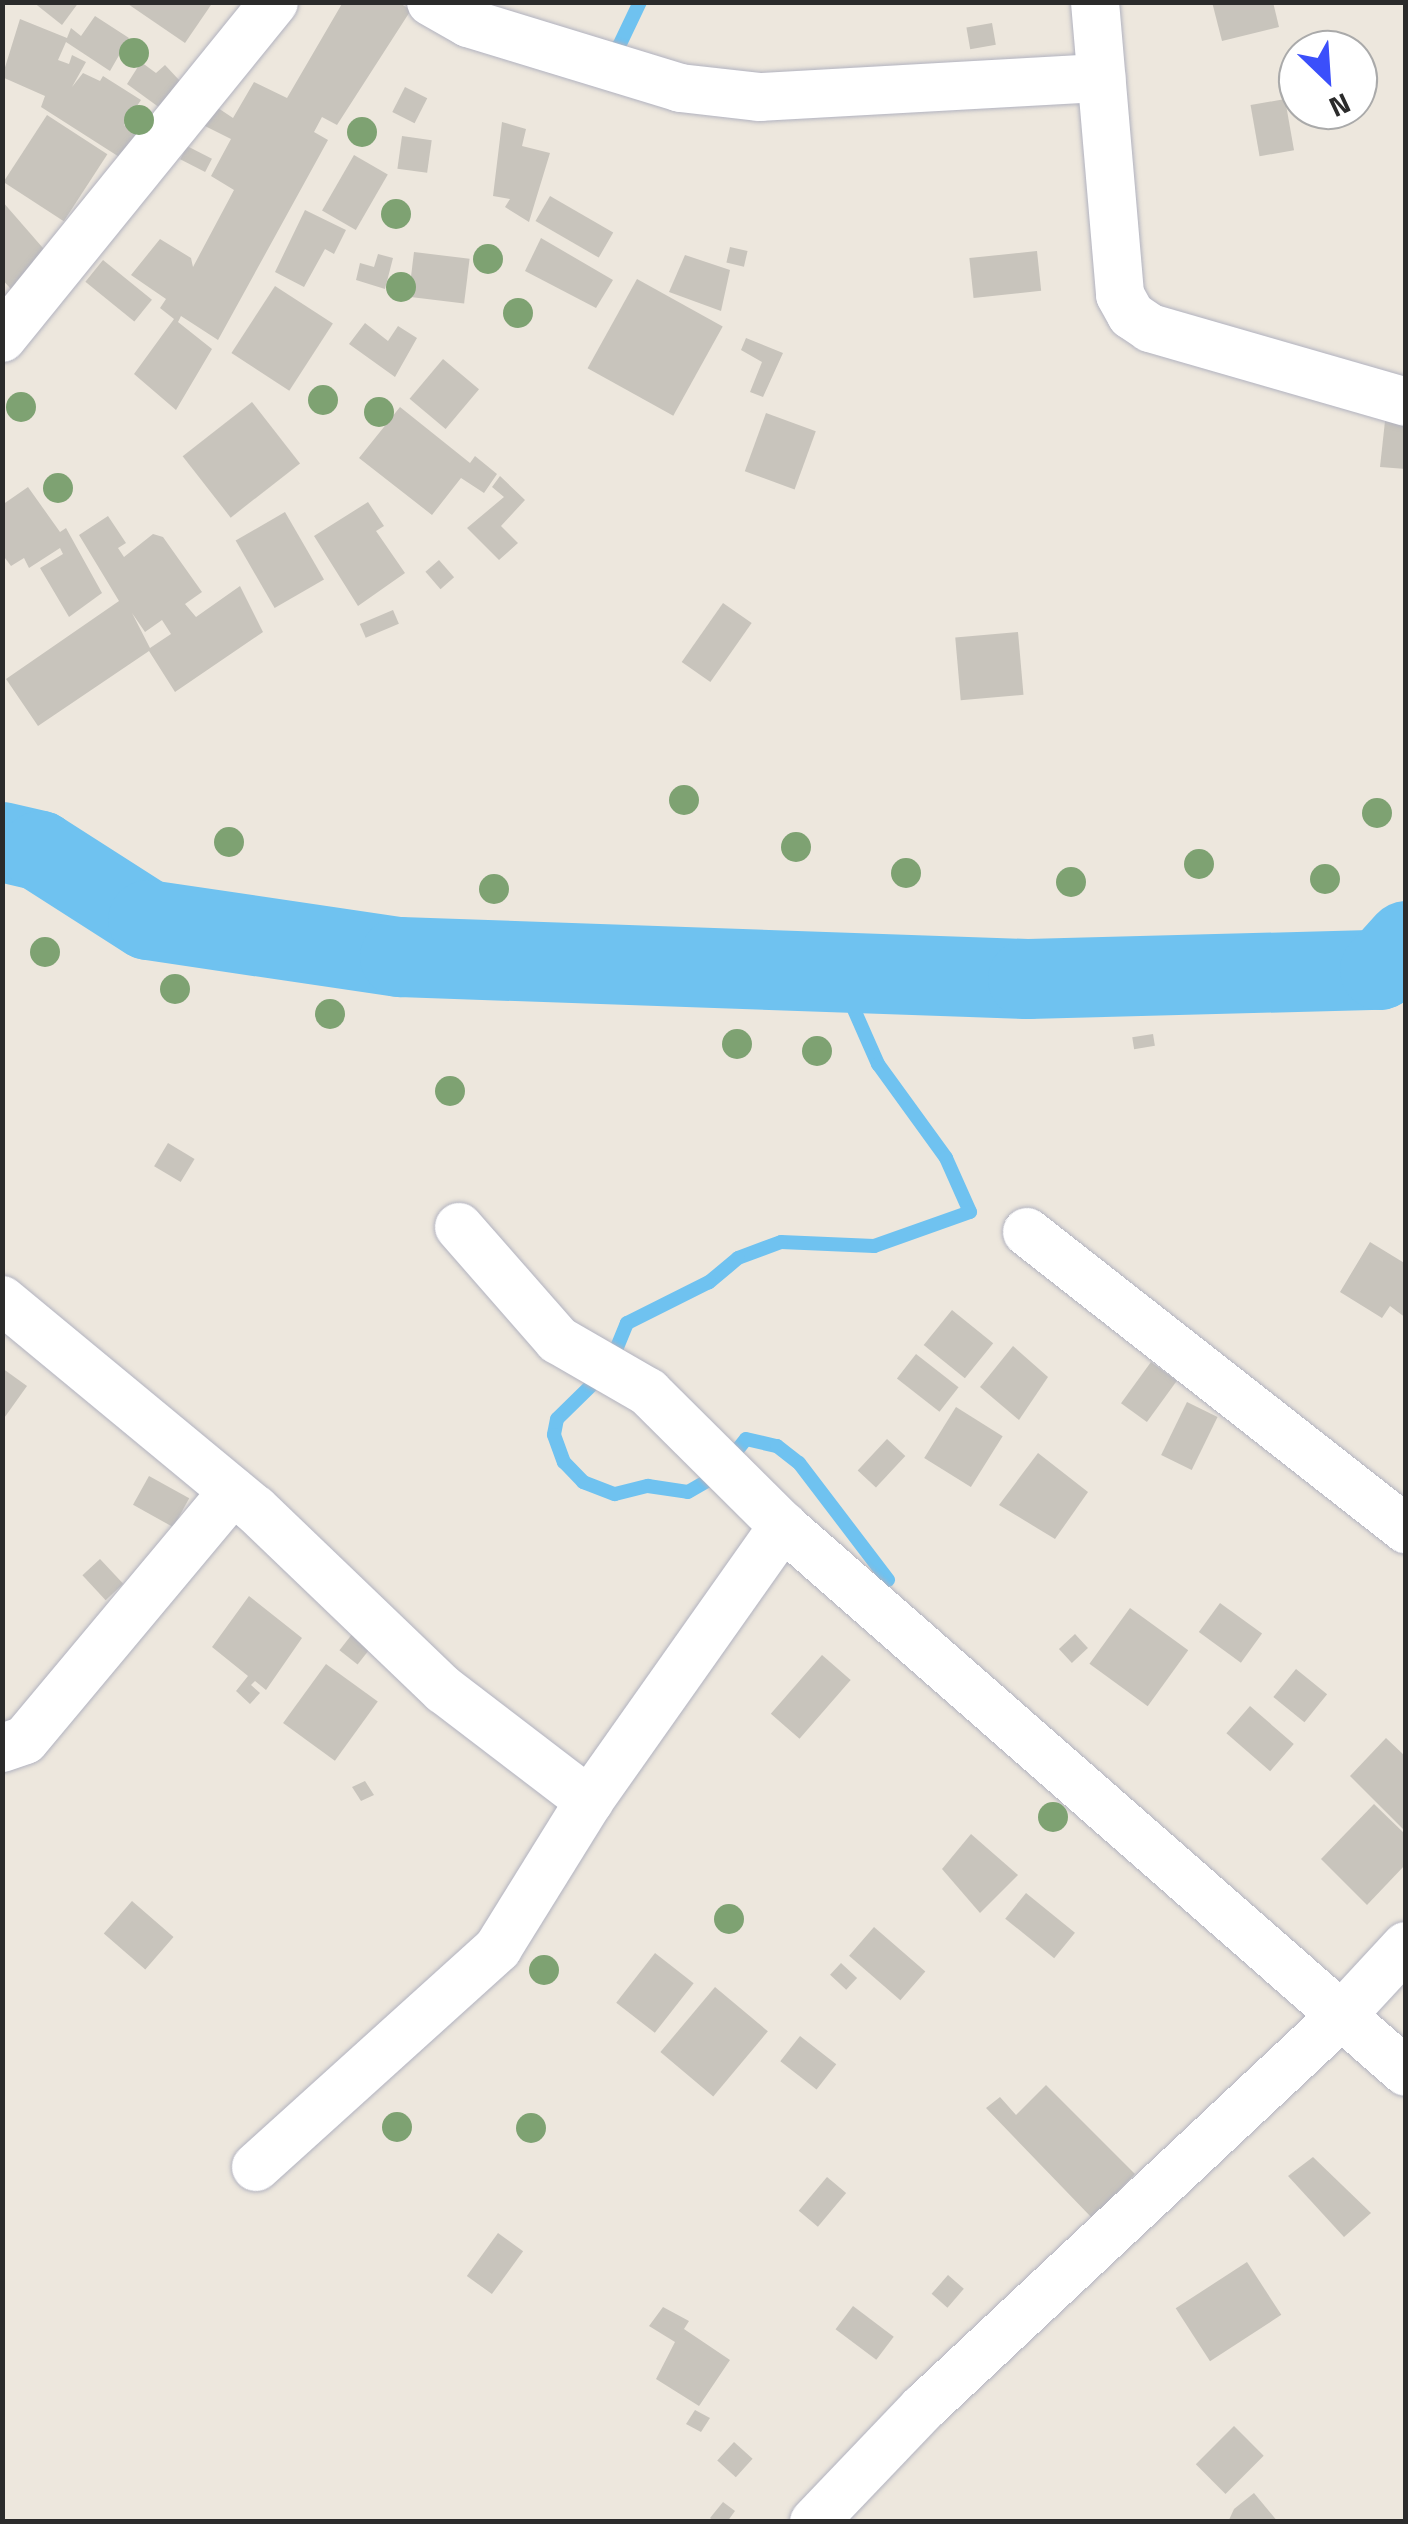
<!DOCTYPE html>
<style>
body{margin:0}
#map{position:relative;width:1408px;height:2524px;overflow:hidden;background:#ede7dd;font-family:"Titillium Web",sans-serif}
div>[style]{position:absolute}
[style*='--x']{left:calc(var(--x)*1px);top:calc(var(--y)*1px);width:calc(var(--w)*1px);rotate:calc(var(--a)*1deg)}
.stream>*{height:14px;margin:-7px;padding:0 7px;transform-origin:7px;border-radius:7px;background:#6fc2f0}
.river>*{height:80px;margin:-40px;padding:0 40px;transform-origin:40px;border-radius:40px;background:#6fc2f0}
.building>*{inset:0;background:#c8c4bc;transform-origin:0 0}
.roads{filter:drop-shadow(0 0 2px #b1b2bf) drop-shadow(0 0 2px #b1b2bf)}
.minor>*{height:48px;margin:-24px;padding:0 24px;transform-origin:24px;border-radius:24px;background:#fff}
.trees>*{width:30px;height:30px;margin:-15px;border-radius:50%;background:#7ea272}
span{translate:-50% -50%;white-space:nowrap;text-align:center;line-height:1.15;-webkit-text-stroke:8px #fff;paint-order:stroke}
.frame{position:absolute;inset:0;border:5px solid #2b2b2b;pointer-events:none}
.north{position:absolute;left:1278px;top:30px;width:100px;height:100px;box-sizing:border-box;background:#fff;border:2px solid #aaa;border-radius:50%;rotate:155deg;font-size:28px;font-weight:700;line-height:40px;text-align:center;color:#2b2b2b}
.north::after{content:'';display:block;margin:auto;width:35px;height:45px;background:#3b4ffb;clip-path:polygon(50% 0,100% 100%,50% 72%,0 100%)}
</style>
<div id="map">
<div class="stream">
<i style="--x:605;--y:56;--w:17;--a:-36"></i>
<i style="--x:619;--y:46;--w:49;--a:-64.5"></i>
<i style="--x:1380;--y:970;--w:29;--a:25"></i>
<i style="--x:837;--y:971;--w:102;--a:66.2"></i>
<i style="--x:878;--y:1064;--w:116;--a:54.1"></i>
<i style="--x:946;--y:1158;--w:59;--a:66"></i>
<i style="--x:970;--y:1212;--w:102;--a:160.5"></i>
<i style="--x:874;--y:1246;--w:93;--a:-177.5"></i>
<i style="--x:781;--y:1242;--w:46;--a:159.6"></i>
<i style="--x:738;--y:1258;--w:38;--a:140"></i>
<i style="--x:709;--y:1282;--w:92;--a:153.4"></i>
<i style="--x:627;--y:1323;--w:50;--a:112.4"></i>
<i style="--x:608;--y:1369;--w:71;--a:135.6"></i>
<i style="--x:557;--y:1419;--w:16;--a:101"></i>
<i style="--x:554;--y:1435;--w:29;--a:70"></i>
<i style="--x:564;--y:1462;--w:28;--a:46"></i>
<i style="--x:583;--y:1482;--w:34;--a:21"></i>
<i style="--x:615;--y:1494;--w:34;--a:-14"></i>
<i style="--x:648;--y:1486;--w:40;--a:8.5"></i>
<i style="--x:688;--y:1492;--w:34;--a:-30"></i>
<i style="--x:717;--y:1475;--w:46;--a:-51.1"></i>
<i style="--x:746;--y:1439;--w:32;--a:13"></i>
<i style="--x:777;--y:1446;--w:28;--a:38"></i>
<i style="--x:799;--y:1463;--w:147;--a:52.7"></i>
</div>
<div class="river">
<i style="--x:2;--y:842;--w:39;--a:13"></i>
<i style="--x:40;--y:851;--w:128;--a:32.6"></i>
<i style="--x:148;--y:920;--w:255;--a:8.4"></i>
<i style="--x:400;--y:957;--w:628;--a:2.01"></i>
<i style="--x:1028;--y:979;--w:352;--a:-1.5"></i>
<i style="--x:1380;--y:970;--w:39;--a:-48"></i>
</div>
<div class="building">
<i style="clip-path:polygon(33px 2px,79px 2px,62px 25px)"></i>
<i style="clip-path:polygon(125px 2px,213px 2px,185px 43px)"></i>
<i style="clip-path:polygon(343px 2px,398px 2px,411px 10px,337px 125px,322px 117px,314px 132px,328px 140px,218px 340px,181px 316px,178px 322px,212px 349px,176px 410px,134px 374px,174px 319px,160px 308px,166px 299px,131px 275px,160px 239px,191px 258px,193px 267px,234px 190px,211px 176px,231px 139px,203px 125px,215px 106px,233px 118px,254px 82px,287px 98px)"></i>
<i style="clip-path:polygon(1212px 2px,1273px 2px,1279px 27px,1222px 41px)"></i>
<i style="clip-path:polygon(95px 16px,129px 38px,110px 71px,66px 42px,58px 60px,69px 64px,72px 55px,86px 62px,72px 87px,83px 73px,100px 81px,103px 76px,141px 100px,124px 125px,140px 136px,124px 160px,41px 107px,45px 96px,2px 77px,20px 19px,67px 38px,71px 28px,81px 36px)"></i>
<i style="left:992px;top:23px;width:22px;height:26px;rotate:80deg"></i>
<i style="clip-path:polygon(141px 62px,156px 73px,165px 65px,180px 81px,160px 108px,127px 84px)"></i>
<i style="left:405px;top:87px;width:25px;height:28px;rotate:27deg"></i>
<i style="left:1285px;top:99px;width:52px;height:35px;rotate:80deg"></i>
<i style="left:47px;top:115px;width:72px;height:80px;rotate:33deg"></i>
<i style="clip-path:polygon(502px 122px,526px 129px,522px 146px,550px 153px,529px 222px,505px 207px,510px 199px,493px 196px)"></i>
<i style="left:402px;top:136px;width:30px;height:33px;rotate:8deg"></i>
<i style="left:187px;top:146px;width:28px;height:15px;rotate:27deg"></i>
<i style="left:354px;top:155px;width:39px;height:64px;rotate:30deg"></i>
<i style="left:550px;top:196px;width:73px;height:29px;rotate:30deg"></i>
<i style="clip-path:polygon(2px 201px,56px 263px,17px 296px,2px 279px)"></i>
<i style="clip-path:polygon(305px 210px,346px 230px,334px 254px,325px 249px,304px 287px,275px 272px)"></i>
<i style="clip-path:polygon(541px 238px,613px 280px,596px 308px,525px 271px)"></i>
<i style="left:730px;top:247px;width:18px;height:16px;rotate:13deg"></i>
<i style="left:1037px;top:251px;width:40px;height:68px;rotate:84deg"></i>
<i style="left:414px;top:252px;width:56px;height:45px;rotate:7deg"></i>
<i style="clip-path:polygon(378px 254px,393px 258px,385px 289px,356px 280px,360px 263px,374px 267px)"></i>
<i style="clip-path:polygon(685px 255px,730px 270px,721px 311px,669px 292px)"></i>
<i style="left:103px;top:260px;width:63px;height:28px;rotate:39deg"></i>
<i style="left:637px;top:279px;width:98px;height:102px;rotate:29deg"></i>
<i style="left:275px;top:286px;width:69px;height:80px;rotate:33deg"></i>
<i style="clip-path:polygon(365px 323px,388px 341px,398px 326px,417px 338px,395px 377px,349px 344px)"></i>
<i style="clip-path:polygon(746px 338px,783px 353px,763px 397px,750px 392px,762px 362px,741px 350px)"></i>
<i style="left:443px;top:359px;width:47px;height:52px;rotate:40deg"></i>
<i style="left:252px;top:402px;width:78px;height:88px;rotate:52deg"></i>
<i style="clip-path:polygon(400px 407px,470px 463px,475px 456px,497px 474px,484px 493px,461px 478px,432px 515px,359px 458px)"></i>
<i style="left:766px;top:413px;width:53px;height:62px;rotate:20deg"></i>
<i style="clip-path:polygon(1385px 421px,1406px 423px,1406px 469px,1380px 467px)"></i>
<i style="clip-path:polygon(500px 476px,525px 500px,501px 526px,518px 543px,499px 560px,467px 528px,504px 497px,492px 487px)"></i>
<i style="clip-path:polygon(28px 487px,60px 532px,66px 528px,102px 593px,69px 617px,40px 568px,63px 554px,60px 548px,29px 568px,24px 558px,11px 566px,2px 554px,2px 505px)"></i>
<i style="clip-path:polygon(368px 502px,384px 526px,376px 531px,405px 573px,358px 606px,314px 536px)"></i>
<i style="left:285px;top:512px;width:78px;height:57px;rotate:60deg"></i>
<i style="clip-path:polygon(evenodd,108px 516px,126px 543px,118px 548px,124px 557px,153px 534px,163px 537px,202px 592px,185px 604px,196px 617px,240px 586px,263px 632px,175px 692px,149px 651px,38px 726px,6px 679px,119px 601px,79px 535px,108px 516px,132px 613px,145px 632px,162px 620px,171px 634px,150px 648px,132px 613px)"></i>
<i style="left:439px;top:560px;width:23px;height:18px;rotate:49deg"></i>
<i style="left:723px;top:603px;width:35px;height:72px;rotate:35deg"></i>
<i style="left:393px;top:610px;width:15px;height:36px;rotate:67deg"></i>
<i style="left:1018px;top:632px;width:63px;height:63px;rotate:85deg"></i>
<i style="left:1153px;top:1034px;width:12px;height:21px;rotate:81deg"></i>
<i style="left:168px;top:1143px;width:31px;height:27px;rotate:31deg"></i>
<i style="clip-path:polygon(1370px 1242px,1406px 1264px,1406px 1318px,1390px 1306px,1382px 1318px,1340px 1292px)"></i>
<i style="left:952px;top:1310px;width:53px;height:45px;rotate:39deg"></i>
<i style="clip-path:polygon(1013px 1346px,1048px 1377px,1019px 1420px,980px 1387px)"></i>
<i style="left:916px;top:1354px;width:54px;height:31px;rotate:38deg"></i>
<i style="left:1151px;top:1362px;width:32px;height:51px;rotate:36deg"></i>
<i style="clip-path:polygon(2px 1368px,27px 1386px,2px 1421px)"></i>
<i style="left:1187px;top:1402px;width:34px;height:59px;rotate:26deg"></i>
<i style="left:956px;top:1407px;width:55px;height:60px;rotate:32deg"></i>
<i style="left:887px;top:1439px;width:25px;height:43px;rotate:43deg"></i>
<i style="clip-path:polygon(1038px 1453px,1088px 1492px,1055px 1539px,999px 1505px)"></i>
<i style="left:149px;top:1476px;width:46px;height:33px;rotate:29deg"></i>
<i style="left:100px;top:1559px;width:34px;height:24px;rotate:47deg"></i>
<i style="clip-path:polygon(249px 1596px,302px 1638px,266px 1690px,255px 1681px,251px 1685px,260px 1693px,250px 1704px,236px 1691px,248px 1676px,212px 1647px)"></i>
<i style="left:1220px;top:1603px;width:52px;height:36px;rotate:36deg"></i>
<i style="left:1130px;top:1608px;width:72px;height:69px;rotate:36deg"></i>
<i style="left:353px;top:1633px;width:23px;height:22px;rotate:38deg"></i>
<i style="left:1075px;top:1634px;width:19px;height:22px;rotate:47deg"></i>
<i style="left:822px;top:1655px;width:38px;height:78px;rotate:41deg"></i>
<i style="left:326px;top:1664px;width:64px;height:73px;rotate:36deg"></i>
<i style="left:1296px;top:1669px;width:40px;height:36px;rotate:39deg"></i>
<i style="left:1250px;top:1706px;width:58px;height:36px;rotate:41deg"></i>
<i style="clip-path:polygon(1386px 1738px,1406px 1757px,1404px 1830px,1350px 1776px)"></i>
<i style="clip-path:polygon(365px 1781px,374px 1795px,361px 1801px,352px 1787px)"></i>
<i style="clip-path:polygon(1374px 1804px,1406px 1835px,1406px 1864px,1367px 1905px,1321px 1859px)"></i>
<i style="clip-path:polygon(971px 1834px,1018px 1875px,980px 1913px,942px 1869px)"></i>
<i style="left:1026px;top:1893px;width:63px;height:33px;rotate:39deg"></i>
<i style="left:132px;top:1901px;width:55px;height:43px;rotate:41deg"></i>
<i style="left:874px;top:1927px;width:68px;height:38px;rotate:41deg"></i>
<i style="left:655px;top:1953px;width:49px;height:63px;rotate:38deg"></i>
<i style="left:841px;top:1963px;width:22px;height:16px;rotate:43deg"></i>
<i style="left:715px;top:1987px;width:69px;height:85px;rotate:40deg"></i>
<i style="left:800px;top:2036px;width:46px;height:32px;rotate:38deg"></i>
<i style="clip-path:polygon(1046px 2085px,1135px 2174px,1092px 2218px,986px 2108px,1000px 2097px,1016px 2115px)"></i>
<i style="clip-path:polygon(1313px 2157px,1371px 2213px,1344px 2237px,1288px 2176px)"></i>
<i style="left:827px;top:2177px;width:25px;height:44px;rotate:40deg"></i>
<i style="left:498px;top:2233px;width:31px;height:53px;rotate:36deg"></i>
<i style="left:1247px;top:2262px;width:63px;height:85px;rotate:57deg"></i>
<i style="left:948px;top:2275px;width:21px;height:25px;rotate:41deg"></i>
<i style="left:853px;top:2306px;width:51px;height:29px;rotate:37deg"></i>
<i style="clip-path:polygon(663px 2307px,689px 2321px,684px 2329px,730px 2360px,699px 2406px,656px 2379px,675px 2342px,649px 2326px)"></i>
<i style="clip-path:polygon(695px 2410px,710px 2418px,701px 2432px,686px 2424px)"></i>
<i style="left:1234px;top:2426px;width:42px;height:54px;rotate:45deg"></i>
<i style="left:734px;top:2442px;width:25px;height:25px;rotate:42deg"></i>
<i style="clip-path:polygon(1254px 2493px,1278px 2522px,1228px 2522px,1234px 2509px)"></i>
<i style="clip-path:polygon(723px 2502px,735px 2511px,727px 2522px,715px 2522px,710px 2518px)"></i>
</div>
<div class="roads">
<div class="minor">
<i style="--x:431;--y:2;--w:43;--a:29.6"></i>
<i style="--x:468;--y:23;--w:222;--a:17"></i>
<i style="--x:680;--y:88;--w:81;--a:6.4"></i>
<i style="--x:760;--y:97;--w:342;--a:-3.2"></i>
<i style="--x:1095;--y:2;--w:294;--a:85.1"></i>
<i style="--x:1120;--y:295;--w:23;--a:61"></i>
<i style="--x:1131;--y:315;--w:23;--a:34"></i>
<i style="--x:1150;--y:328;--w:266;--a:16.1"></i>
<i style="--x:2;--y:338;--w:432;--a:-51"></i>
<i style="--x:459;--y:1227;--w:150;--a:48.8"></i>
<i style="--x:558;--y:1340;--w:104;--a:30"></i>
<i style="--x:648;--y:1392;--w:190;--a:44.8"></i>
<i style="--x:783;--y:1526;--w:828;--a:41.23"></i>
<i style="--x:1027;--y:1232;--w:482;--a:38.1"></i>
<i style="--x:2;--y:1300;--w:328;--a:39.6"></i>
<i style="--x:255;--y:1509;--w:262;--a:43.8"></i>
<i style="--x:444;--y:1690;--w:183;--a:37.4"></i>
<i style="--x:2;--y:1748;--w:24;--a:-19"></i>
<i style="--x:25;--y:1740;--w:324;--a:-50.1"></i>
<i style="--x:256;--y:2167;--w:326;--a:-42.1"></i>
<i style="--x:498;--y:1948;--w:173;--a:-58.2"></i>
<i style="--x:589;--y:1801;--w:337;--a:-54.8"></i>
<i style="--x:814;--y:2522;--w:158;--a:-46.3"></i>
<i style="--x:923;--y:2408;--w:574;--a:-43.17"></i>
<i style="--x:1342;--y:2015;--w:94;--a:-47.2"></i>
</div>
</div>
<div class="trees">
<i style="left:134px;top:53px"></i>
<i style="left:139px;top:120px"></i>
<i style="left:362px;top:132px"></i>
<i style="left:396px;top:214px"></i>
<i style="left:488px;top:259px"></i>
<i style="left:401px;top:287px"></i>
<i style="left:518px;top:313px"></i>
<i style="left:323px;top:400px"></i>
<i style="left:21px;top:407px"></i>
<i style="left:379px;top:412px"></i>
<i style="left:58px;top:488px"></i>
<i style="left:684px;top:800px"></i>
<i style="left:1377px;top:813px"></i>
<i style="left:229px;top:842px"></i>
<i style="left:796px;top:847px"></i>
<i style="left:1199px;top:864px"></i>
<i style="left:906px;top:873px"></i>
<i style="left:1325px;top:879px"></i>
<i style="left:1071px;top:882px"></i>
<i style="left:494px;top:889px"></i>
<i style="left:45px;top:952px"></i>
<i style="left:175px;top:989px"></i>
<i style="left:330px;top:1014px"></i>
<i style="left:737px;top:1044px"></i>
<i style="left:817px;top:1051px"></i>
<i style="left:450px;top:1091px"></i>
<i style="left:1053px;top:1817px"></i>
<i style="left:729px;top:1919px"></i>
<i style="left:544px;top:1970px"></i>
<i style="left:397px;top:2127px"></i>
<i style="left:531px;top:2128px"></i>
</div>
<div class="frame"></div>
<div class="north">N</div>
</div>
